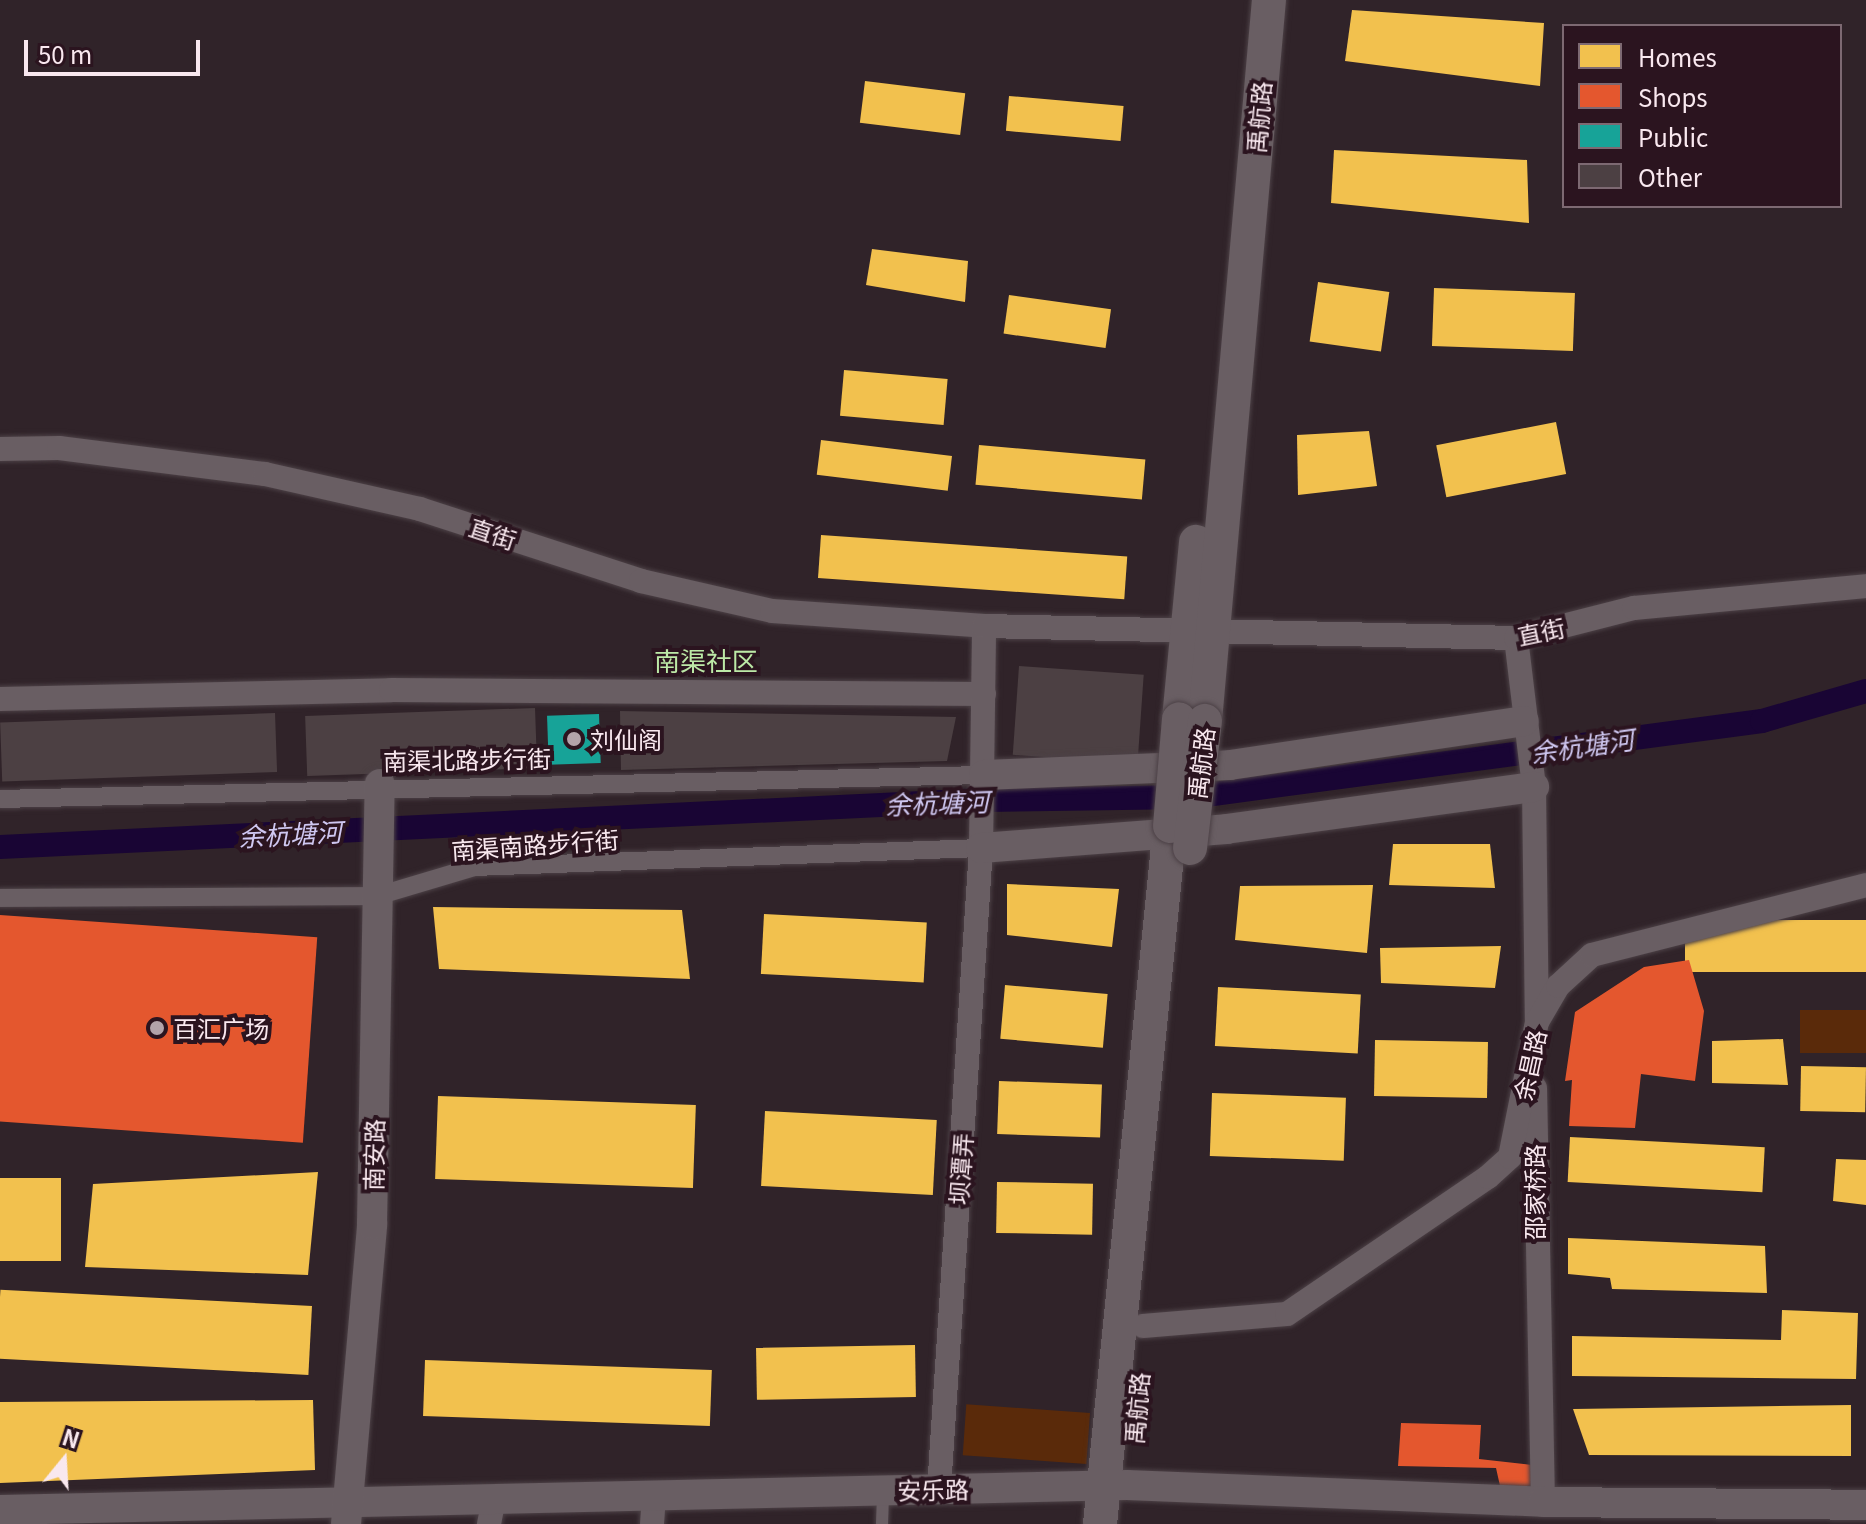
<!DOCTYPE html>
<meta charset="utf-8">
<style>
body{margin:0}
#map{position:relative;width:1866px;height:1524px;overflow:hidden;background:#302329;font-family:Georgia,"Noto Sans SC",serif}
div>[style]{position:absolute}
[style*='--x']{left:calc(var(--x)*1px);top:calc(var(--y)*1px);width:calc(var(--w)*1px);rotate:calc(var(--a)*1deg)}
.green>*{inset:0;background:#5a2a0a;transform-origin:0 0}
.homes>*{inset:0;background:#f2c14e;transform-origin:0 0}
.shops>*{inset:0;background:#e4572e;transform-origin:0 0}
.public>*{inset:0;background:#17a398;transform-origin:0 0}
.canal>*{height:24px;margin:-12px;padding:0 12px;transform-origin:12px;border-radius:12px;background:#190534}
.building>*{inset:0;background:#4c4043;transform-origin:0 0}
.roads{filter:drop-shadow(0 0 2px #4c4146) drop-shadow(0 0 2px #4c4146)}
.service>*{height:12px;margin:-6px;padding:0 6px;transform-origin:6px;border-radius:6px;background:#695e63}
.pedestrian>*{height:18px;margin:-9px;padding:0 9px;transform-origin:9px;border-radius:9px;background:#695e63}
.minor>*{height:24px;margin:-12px;padding:0 12px;transform-origin:12px;border-radius:12px;background:#695e63}
.tertiary>*{height:30px;margin:-15px;padding:0 15px;transform-origin:15px;border-radius:15px;background:#695e63}
.secondary>*{height:34px;margin:-17px;padding:0 17px;transform-origin:17px;border-radius:17px;background:#695e63}
.bridges{filter:drop-shadow(0 0 2px #4c4146) drop-shadow(0 0 2px #4c4146)}
.secondary-bridge>*{height:34px;margin:-17px;padding:0 17px;transform-origin:17px;border-radius:17px;background:#695e63}
.dots>*{width:22px;height:22px;translate:-50% -50%;box-sizing:border-box;border:4px solid #2b141f;border-radius:50%}
span{translate:-50% -50%;white-space:nowrap;text-align:center;line-height:1.15;-webkit-text-stroke:8px #2b141f;paint-order:stroke}
.street-label{font-size:24px;color:#f9e8ef}
.poi-label{font-size:24px;color:#f9e8ef}
.left{translate:0 -50%;text-align:left}
.neighbourhood-label{font-size:26px;color:#bce9a7}
.water-label{font-size:26px;color:#cfc7f1;font-style:italic}
.legend{position:absolute;left:1562px;top:24px;width:280px;height:184px;box-sizing:border-box;background:#2b141f;border:2px solid #7d6972;margin:0;padding:10px 14px;list-style:none;font-size:24px;color:#f9e8ef}
.legend li{display:flex;align-items:center;gap:16px;height:40px}
.legend b{width:40px;border:2px solid #7d6972}
.north{position:absolute;left:24px;top:1420px;width:80px;height:80px;-webkit-text-stroke:6px #2b141f;paint-order:stroke;rotate:18deg;font-size:22px;font-weight:700;line-height:32px;text-align:center;color:#f9e8ef}
.north::after{content:'';display:block;margin:auto;width:28px;height:36px;background:#f9e8ef;clip-path:polygon(50% 0,100% 100%,50% 72%,0 100%)}
.scale{position:absolute;left:24px;top:40px;width:176px;height:36px;box-sizing:border-box;border:4px solid #f9e8ef;border-top:0;padding-left:10px;font-size:24px;line-height:28px;white-space:nowrap;color:#f9e8ef;-webkit-text-stroke:6px #2b141f;paint-order:stroke}
</style>
<div id="map">
<div class="green">
<i style="left:1866px;top:1010px;width:43px;height:66px;rotate:90deg"></i>
<i style="left:1090px;top:1413px;width:51px;height:124px;rotate:94deg"></i>
</div>
<div class="homes">
<i style="clip-path:polygon(1352px 10px,1544px 23px,1540px 86px,1345px 61px)"></i>
<i style="left:865px;top:81px;width:101px;height:42px;rotate:7deg"></i>
<i style="left:1009px;top:96px;width:115px;height:35px;rotate:5deg"></i>
<i style="clip-path:polygon(1334px 150px,1527px 160px,1529px 223px,1331px 203px)"></i>
<i style="clip-path:polygon(872px 249px,968px 261px,965px 302px,866px 285px)"></i>
<i style="left:1318px;top:282px;width:72px;height:60px;rotate:8deg"></i>
<i style="left:1434px;top:288px;width:141px;height:58px;rotate:2deg"></i>
<i style="left:1009px;top:295px;width:103px;height:39px;rotate:8deg"></i>
<i style="left:844px;top:370px;width:104px;height:46px;rotate:5deg"></i>
<i style="left:1556px;top:422px;width:53px;height:122px;rotate:79deg"></i>
<i style="clip-path:polygon(1369px 431px,1377px 486px,1298px 495px,1297px 435px)"></i>
<i style="left:821px;top:440px;width:132px;height:35px;rotate:7deg"></i>
<i style="left:979px;top:445px;width:167px;height:40px;rotate:5deg"></i>
<i style="left:821px;top:535px;width:307px;height:43px;rotate:4deg"></i>
<i style="clip-path:polygon(1393px 844px,1490px 844px,1495px 888px,1389px 885px)"></i>
<i style="clip-path:polygon(1007px 884px,1119px 889px,1112px 947px,1007px 935px)"></i>
<i style="clip-path:polygon(1373px 885px,1367px 953px,1235px 940px,1240px 886px)"></i>
<i style="clip-path:polygon(433px 907px,682px 910px,690px 979px,439px 969px)"></i>
<i style="left:764px;top:914px;width:163px;height:60px;rotate:3deg"></i>
<i style="left:1866px;top:920px;width:52px;height:181px;rotate:90deg"></i>
<i style="clip-path:polygon(1501px 946px,1495px 988px,1381px 983px,1380px 948px)"></i>
<i style="left:1005px;top:985px;width:103px;height:54px;rotate:5deg"></i>
<i style="left:1218px;top:987px;width:143px;height:59px;rotate:3deg"></i>
<i style="clip-path:polygon(1783px 1039px,1788px 1085px,1712px 1083px,1712px 1041px)"></i>
<i style="left:1375px;top:1040px;width:113px;height:56px;rotate:1deg"></i>
<i style="left:1801px;top:1066px;width:65px;height:45px;rotate:1deg"></i>
<i style="left:999px;top:1081px;width:103px;height:53px;rotate:2deg"></i>
<i style="left:1212px;top:1093px;width:134px;height:63px;rotate:2deg"></i>
<i style="left:438px;top:1096px;width:258px;height:83px;rotate:2deg"></i>
<i style="left:765px;top:1111px;width:172px;height:75px;rotate:3deg"></i>
<i style="left:1570px;top:1137px;width:195px;height:45px;rotate:3deg"></i>
<i style="clip-path:polygon(1836px 1159px,1866px 1160px,1866px 1205px,1833px 1201px)"></i>
<i style="clip-path:polygon(318px 1172px,308px 1275px,85px 1267px,93px 1184px)"></i>
<i style="left:61px;top:1178px;width:83px;height:61px;rotate:90deg"></i>
<i style="left:997px;top:1182px;width:96px;height:51px;rotate:1deg"></i>
<i style="clip-path:polygon(1568px 1238px,1765px 1246px,1767px 1293px,1612px 1289px,1610px 1278px,1568px 1274px)"></i>
<i style="left:312px;top:1306px;width:69px;height:312px;rotate:93deg"></i>
<i style="clip-path:polygon(1782px 1310px,1858px 1313px,1856px 1379px,1572px 1376px,1572px 1336px,1781px 1340px)"></i>
<i style="left:915px;top:1345px;width:52px;height:159px;rotate:89deg"></i>
<i style="left:425px;top:1360px;width:287px;height:56px;rotate:2deg"></i>
<i style="clip-path:polygon(313px 1400px,315px 1470px,0 1483px,0 1402px)"></i>
<i style="clip-path:polygon(1851px 1405px,1851px 1456px,1589px 1455px,1573px 1409px)"></i>
</div>
<div class="shops">
<i style="left:0;top:915px;width:318px;height:206px;rotate:4deg"></i>
<i style="clip-path:polygon(1689px 960px,1704px 1011px,1695px 1081px,1641px 1074px,1635px 1128px,1569px 1126px,1572px 1080px,1565px 1081px,1575px 1012px,1644px 967px)"></i>
<i style="clip-path:polygon(1401px 1423px,1481px 1425px,1479px 1459px,1532px 1465px,1533px 1486px,1500px 1486px,1496px 1468px,1398px 1466px)"></i>
</div>
<div class="public">
<i style="left:599px;top:714px;width:49px;height:52px;rotate:88deg"></i>
</div>
<div class="canal">
<i style="--x:0;--y:847;--w:985;--a:-2.73"></i>
<i style="--x:984;--y:800;--w:207;--a:-0.8"></i>
<i style="--x:1191;--y:797;--w:576;--a:-7.58"></i>
<i style="--x:1762;--y:721;--w:108;--a:-16.1"></i>
</div>
<div class="building">
<i style="left:1019px;top:666px;width:125px;height:89px;rotate:4deg"></i>
<i style="left:535px;top:708px;width:60px;height:230px;rotate:88deg"></i>
<i style="clip-path:polygon(620px 711px,956px 717px,947px 761px,621px 770px)"></i>
<i style="left:275px;top:713px;width:59px;height:275px;rotate:88deg"></i>
</div>
<div class="roads">
<div class="service">
<i style="--x:882;--y:1524;--w:33;--a:-88"></i>
</div>
<div class="pedestrian">
<i style="--x:0;--y:799;--w:984;--a:-1.4"></i>
<i style="--x:0;--y:898;--w:377;--a:-0.3"></i>
<i style="--x:377;--y:896;--w:101;--a:-16.6"></i>
<i style="--x:474;--y:867;--w:507;--a:-2.15"></i>
</div>
<div class="minor">
<i style="--x:0;--y:449;--w:59;--a:-1"></i>
<i style="--x:59;--y:448;--w:208;--a:7.2"></i>
<i style="--x:265;--y:474;--w:159;--a:12.7"></i>
<i style="--x:420;--y:509;--w:232;--a:18"></i>
<i style="--x:641;--y:581;--w:134;--a:12.9"></i>
<i style="--x:772;--y:611;--w:213;--a:4"></i>
<i style="--x:1516;--y:638;--w:150;--a:83.1"></i>
<i style="--x:1534;--y:787;--w:233;--a:89.3"></i>
<i style="--x:0;--y:699;--w:391;--a:-1.3"></i>
<i style="--x:391;--y:690;--w:593;--a:0.39"></i>
<i style="--x:1535;--y:1088;--w:414;--a:88.9"></i>
<i style="--x:1143;--y:1326;--w:144;--a:-4.8"></i>
<i style="--x:1287;--y:1314;--w:243;--a:-34.3"></i>
<i style="--x:1488;--y:1177;--w:30;--a:-42"></i>
<i style="--x:1510;--y:1157;--w:138;--a:-78.7"></i>
<i style="--x:1537;--y:1022;--w:42;--a:-59.7"></i>
<i style="--x:1558;--y:986;--w:46;--a:-42.4"></i>
<i style="--x:1592;--y:955;--w:283;--a:-14.3"></i>
<i style="--x:939;--y:1489;--w:642;--a:-86.25"></i>
<i style="--x:981;--y:848;--w:222;--a:-89.2"></i>
<i style="--x:984;--y:626;--w:532;--a:1.29"></i>
<i style="--x:1516;--y:638;--w:122;--a:-14.3"></i>
<i style="--x:1634;--y:608;--w:233;--a:-5.4"></i>
<i style="--x:489;--y:1524;--w:25;--a:-79"></i>
<i style="--x:652;--y:1524;--w:29;--a:-86"></i>
</div>
<div class="tertiary">
<i style="--x:984;--y:775;--w:246;--a:-2.3"></i>
<i style="--x:1230;--y:765;--w:297;--a:-8.5"></i>
<i style="--x:981;--y:848;--w:246;--a:-4.4"></i>
<i style="--x:1226;--y:829;--w:311;--a:-7.8"></i>
<i style="--x:0;--y:1510;--w:1127;--a:-1.27"></i>
<i style="--x:1127;--y:1485;--w:416;--a:2.3"></i>
<i style="--x:1543;--y:1502;--w:323;--a:0.5"></i>
<i style="--x:346;--y:1524;--w:301;--a:-85"></i>
<i style="--x:372;--y:1224;--w:440;--a:-89"></i>
</div>
<div class="secondary">
<i style="--x:1179;--y:719;--w:178;--a:-84.5"></i>
<i style="--x:1205;--y:721;--w:724;--a:-84.93"></i>
<i style="--x:1100;--y:1524;--w:681;--a:-84.27"></i>
</div>
</div>
<div class="bridges">
<div class="secondary-bridge">
<i style="--x:1170;--y:826;--w:107;--a:-85.2"></i>
<i style="--x:1190;--y:848;--w:128;--a:-83.3"></i>
</div>
</div>
<div class="dots">
<i style="left:574px;top:739px;background:#b3a3aa"></i>
<i style="left:157px;top:1028px;background:#b3a3aa"></i>
</div>
<div class="street-label">
<span style="left:1258px;top:117px;rotate:-85deg">禹航路</span>
<span style="left:493px;top:533px;rotate:18deg">直街</span>
<span style="left:1541px;top:631px;rotate:-12deg">直街</span>
<span style="left:467px;top:759px;rotate:-1deg">南渠北路步行街</span>
<span style="left:1200px;top:763px;rotate:-83deg">禹航路</span>
<span style="left:535px;top:844px;rotate:-4deg">南渠南路步行街</span>
<span style="left:1529px;top:1065px;rotate:-78deg">余昌路</span>
<span style="left:373px;top:1155px;rotate:-89deg">南安路</span>
<span style="left:960px;top:1169px;rotate:-86deg">坝潭弄</span>
<span style="left:1534px;top:1192px;rotate:-90deg">邵家桥路</span>
<span style="left:1136px;top:1408px;rotate:-85deg">禹航路</span>
<span style="left:933px;top:1489px;rotate:-1deg">安乐路</span>
</div>
<div class="poi-label">
<span class="left" style="left:590px;top:739px">刘仙阁</span>
<span class="left" style="left:173px;top:1028px">百汇广场</span>
</div>
<div class="neighbourhood-label">
<span style="left:706px;top:660px">南渠社区</span>
</div>
<div class="water-label">
<span style="left:1582px;top:745px;rotate:-8deg">余杭塘河</span>
<span style="left:937px;top:802px;rotate:-2deg">余杭塘河</span>
<span style="left:290px;top:833px;rotate:-3deg">余杭塘河</span>
</div>
<ul class="legend">
<li><b style="height:22px;background:#f2c14e"></b>Homes</li>
<li><b style="height:22px;background:#e4572e"></b>Shops</li>
<li><b style="height:22px;background:#17a398"></b>Public</li>
<li><b style="height:22px;background:#4c4043"></b>Other</li>
</ul>
<div class="north">N</div>
<div class="scale">50 m</div>
</div>
